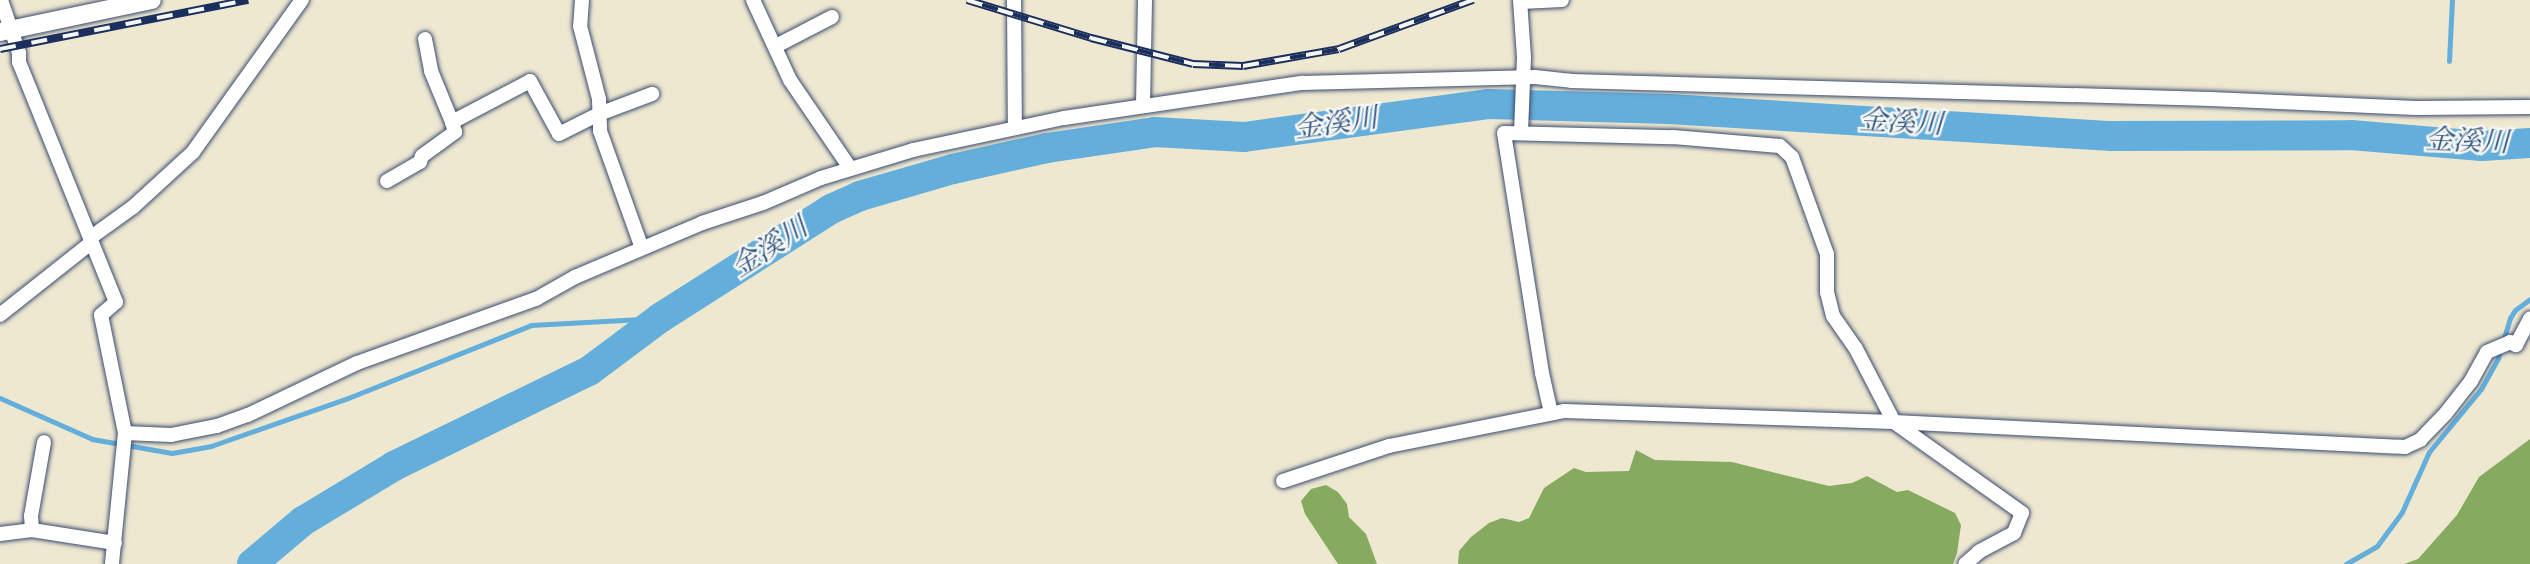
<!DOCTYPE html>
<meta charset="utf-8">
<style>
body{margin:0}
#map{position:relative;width:2530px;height:564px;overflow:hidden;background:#eee8d1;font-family:"Libre Bodoni","Noto Serif JP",serif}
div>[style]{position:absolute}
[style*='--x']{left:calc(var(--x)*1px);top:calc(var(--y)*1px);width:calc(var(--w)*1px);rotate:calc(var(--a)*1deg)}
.forest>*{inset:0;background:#86aa60}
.stream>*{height:5px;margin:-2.5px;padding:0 2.5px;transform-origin:2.5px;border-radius:2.5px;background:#64aedc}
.river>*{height:30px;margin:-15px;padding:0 15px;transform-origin:15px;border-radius:15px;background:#64aedc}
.roads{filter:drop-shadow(0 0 2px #3b4b6f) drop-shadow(0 0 2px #3b4b6f)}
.minor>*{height:14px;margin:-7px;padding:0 7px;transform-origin:7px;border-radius:7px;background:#fff}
.tertiary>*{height:18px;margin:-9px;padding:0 9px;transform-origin:9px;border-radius:9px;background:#fff}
.rail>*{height:8px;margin-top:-4px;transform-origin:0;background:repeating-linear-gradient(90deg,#f6f6f2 0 16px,#1b2f5e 0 32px);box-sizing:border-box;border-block:2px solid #1b2f5e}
span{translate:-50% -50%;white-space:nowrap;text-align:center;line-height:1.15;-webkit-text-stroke:5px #f6f6f2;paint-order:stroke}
.water-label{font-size:28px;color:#315584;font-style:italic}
</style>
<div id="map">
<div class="forest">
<i style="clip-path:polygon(2530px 439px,2530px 564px,2404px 564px,2418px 559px,2457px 515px,2479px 477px)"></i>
<i style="clip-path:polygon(1636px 450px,1655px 460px,1732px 462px,1829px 486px,1852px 483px,1867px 476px,1897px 492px,1908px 490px,1955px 513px,1961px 525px,1957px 553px,1953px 564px,1458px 564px,1459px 551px,1471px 537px,1489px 523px,1502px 518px,1519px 522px,1529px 518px,1544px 488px,1574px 468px,1586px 472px,1629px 471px)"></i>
<i style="clip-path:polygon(1326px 485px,1338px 492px,1347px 504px,1349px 517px,1366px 534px,1377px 564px,1338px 564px,1305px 514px,1301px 501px,1311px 489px)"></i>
</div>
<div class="stream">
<i style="--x:2449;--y:61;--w:61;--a:-87.2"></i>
<i style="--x:0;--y:398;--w:101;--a:24"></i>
<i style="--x:92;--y:439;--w:81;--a:9.9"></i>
<i style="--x:172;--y:453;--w:40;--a:-10"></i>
<i style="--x:211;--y:446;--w:145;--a:-19.3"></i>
<i style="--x:348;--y:398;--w:197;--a:-21.7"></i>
<i style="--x:531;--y:325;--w:129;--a:-3.1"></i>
<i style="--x:2346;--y:564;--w:36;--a:-30"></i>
<i style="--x:2377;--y:546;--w:42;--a:-53.7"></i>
<i style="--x:2402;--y:512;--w:66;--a:-65.8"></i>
<i style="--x:2429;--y:452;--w:82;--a:-50.5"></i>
<i style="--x:2481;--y:389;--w:35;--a:-61"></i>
<i style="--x:2498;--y:358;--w:42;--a:-73.3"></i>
<i style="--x:2510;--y:318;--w:9;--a:-58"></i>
<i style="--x:2515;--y:310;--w:19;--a:-36"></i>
</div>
<div class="river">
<i style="--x:252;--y:564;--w:67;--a:-40.1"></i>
<i style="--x:303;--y:521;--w:106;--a:-31.1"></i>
<i style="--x:394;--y:466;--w:217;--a:-26"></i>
<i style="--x:589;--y:371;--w:89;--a:-36.7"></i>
<i style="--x:660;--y:318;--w:203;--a:-32.5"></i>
<i style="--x:831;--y:209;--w:32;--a:-24"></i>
<i style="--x:860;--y:196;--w:97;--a:-16.2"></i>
<i style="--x:953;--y:169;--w:96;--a:-12.6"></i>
<i style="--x:1047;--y:148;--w:109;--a:-8.4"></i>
<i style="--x:1155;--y:132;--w:89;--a:3.2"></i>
<i style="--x:1244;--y:137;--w:246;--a:-7.7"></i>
<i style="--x:1488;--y:104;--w:181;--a:1.6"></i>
<i style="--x:1669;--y:109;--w:444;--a:3.5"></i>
<i style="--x:2112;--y:136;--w:239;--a:-0.2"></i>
<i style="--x:2351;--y:135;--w:131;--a:4.8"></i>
<i style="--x:2482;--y:146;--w:48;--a:-3.6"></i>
</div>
<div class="roads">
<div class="minor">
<i style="--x:1;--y:0;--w:56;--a:71.2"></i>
<i style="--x:19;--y:53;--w:9;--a:90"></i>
<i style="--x:19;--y:62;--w:259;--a:68"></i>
<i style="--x:116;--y:302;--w:20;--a:139"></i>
<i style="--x:101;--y:315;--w:120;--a:78.5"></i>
<i style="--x:125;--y:433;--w:132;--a:95.7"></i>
<i style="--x:582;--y:0;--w:26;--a:94"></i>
<i style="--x:580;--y:26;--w:75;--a:75.4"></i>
<i style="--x:599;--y:99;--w:32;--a:88"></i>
<i style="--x:600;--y:131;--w:124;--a:70.3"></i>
<i style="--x:753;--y:0;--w:88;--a:65.2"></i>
<i style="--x:790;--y:80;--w:107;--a:55.7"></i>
<i style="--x:1014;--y:0;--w:128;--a:89.6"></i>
<i style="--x:1520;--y:0;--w:57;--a:86"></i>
<i style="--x:1524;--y:57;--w:75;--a:92.3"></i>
<i style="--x:1521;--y:2;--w:41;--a:-2.8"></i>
<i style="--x:425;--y:39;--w:33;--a:79"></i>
<i style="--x:431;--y:71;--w:55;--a:67.6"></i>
<i style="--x:452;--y:122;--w:88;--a:-27.7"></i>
<i style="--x:530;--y:81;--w:60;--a:61.3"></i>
<i style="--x:559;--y:134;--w:45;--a:-26.6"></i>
<i style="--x:599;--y:114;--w:57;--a:-20.7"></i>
<i style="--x:776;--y:46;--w:63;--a:-27.4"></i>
<i style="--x:1143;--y:105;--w:105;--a:-88.9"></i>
<i style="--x:387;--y:181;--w:38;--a:-30"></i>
<i style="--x:420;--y:162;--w:6;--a:-72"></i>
<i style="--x:422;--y:156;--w:41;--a:-36"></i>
<i style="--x:455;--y:132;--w:10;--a:-107"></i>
<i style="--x:90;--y:238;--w:53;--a:-35.8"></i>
<i style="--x:133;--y:207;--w:81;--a:-42.5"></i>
<i style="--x:193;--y:152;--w:187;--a:-54.4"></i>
<i style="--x:0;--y:315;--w:117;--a:-38.4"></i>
<i style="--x:1551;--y:413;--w:41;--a:-102.7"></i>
<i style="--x:1542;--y:373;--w:243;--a:-99"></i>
<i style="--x:1504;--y:133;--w:169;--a:1.4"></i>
<i style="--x:1673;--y:137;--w:107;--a:4.8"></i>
<i style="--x:1780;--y:146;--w:16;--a:43"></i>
<i style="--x:1792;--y:157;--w:103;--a:70.2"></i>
<i style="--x:1827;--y:254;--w:38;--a:90"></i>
<i style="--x:1827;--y:292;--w:25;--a:76"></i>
<i style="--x:1833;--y:316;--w:40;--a:55.1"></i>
<i style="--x:1856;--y:349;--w:82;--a:62.5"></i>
<i style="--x:1894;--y:422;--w:157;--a:35.4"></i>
<i style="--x:2022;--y:513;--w:22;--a:112"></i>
<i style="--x:2014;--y:533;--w:40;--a:152"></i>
<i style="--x:1979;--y:552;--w:18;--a:139"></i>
<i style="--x:125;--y:433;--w:46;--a:2.5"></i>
<i style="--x:171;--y:435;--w:47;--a:-11.1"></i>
<i style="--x:217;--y:426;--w:33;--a:-20"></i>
<i style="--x:248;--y:415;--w:121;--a:-25.5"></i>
<i style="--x:357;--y:363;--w:190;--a:-19.7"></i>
<i style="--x:536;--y:299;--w:45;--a:-29.4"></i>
<i style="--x:575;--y:277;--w:138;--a:-23"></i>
<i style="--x:702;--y:223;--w:64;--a:-18.2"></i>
<i style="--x:763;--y:203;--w:63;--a:-23.3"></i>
<i style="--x:821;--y:178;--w:96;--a:-16.9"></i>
<i style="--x:913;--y:150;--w:154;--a:-12"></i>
<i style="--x:1064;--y:118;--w:241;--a:-8.4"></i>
<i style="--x:1302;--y:83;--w:233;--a:-1.5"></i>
<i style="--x:1535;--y:77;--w:36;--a:6"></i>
<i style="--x:1571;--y:81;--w:640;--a:1.61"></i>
<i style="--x:2211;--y:99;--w:205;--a:2.5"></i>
<i style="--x:2416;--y:108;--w:114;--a:-0.5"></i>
<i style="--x:1283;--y:481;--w:112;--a:-18.3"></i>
<i style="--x:1389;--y:446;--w:178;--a:-11.3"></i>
<i style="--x:1564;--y:411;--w:330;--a:1.9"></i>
<i style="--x:1894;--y:422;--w:512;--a:2.8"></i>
<i style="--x:2405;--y:447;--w:17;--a:-25"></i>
<i style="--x:2420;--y:440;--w:37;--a:-46"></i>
<i style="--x:2446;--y:413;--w:41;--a:-52"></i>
<i style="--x:2471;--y:381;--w:33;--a:-61"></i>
<i style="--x:2487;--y:352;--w:25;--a:-23"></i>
<i style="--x:2510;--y:342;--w:7;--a:27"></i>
<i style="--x:2516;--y:345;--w:30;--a:-62"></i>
<i style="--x:32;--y:530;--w:14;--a:-94"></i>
<i style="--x:31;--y:516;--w:75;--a:-80"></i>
<i style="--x:0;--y:534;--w:32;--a:-7"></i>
<i style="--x:32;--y:530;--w:84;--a:8.9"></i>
</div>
<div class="tertiary">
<i style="--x:0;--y:32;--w:155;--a:-11.9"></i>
</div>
</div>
<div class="rail">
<i style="--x:967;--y:0;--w:130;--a:17"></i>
<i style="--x:1091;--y:38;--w:105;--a:14.3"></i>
<i style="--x:1193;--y:64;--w:50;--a:2.3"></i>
<i style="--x:1243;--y:66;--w:97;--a:-10"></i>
<i style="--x:1339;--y:49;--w:143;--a:-20.1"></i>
<i style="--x:0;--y:49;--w:253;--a:-11.2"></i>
</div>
<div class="water-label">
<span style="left:1901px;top:123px;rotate:3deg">金溪川</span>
<span style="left:1336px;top:124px;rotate:-8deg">金溪川</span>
<span style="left:2467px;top:142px;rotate:2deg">金溪川</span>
<span style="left:770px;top:248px;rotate:-33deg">金溪川</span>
</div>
</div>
